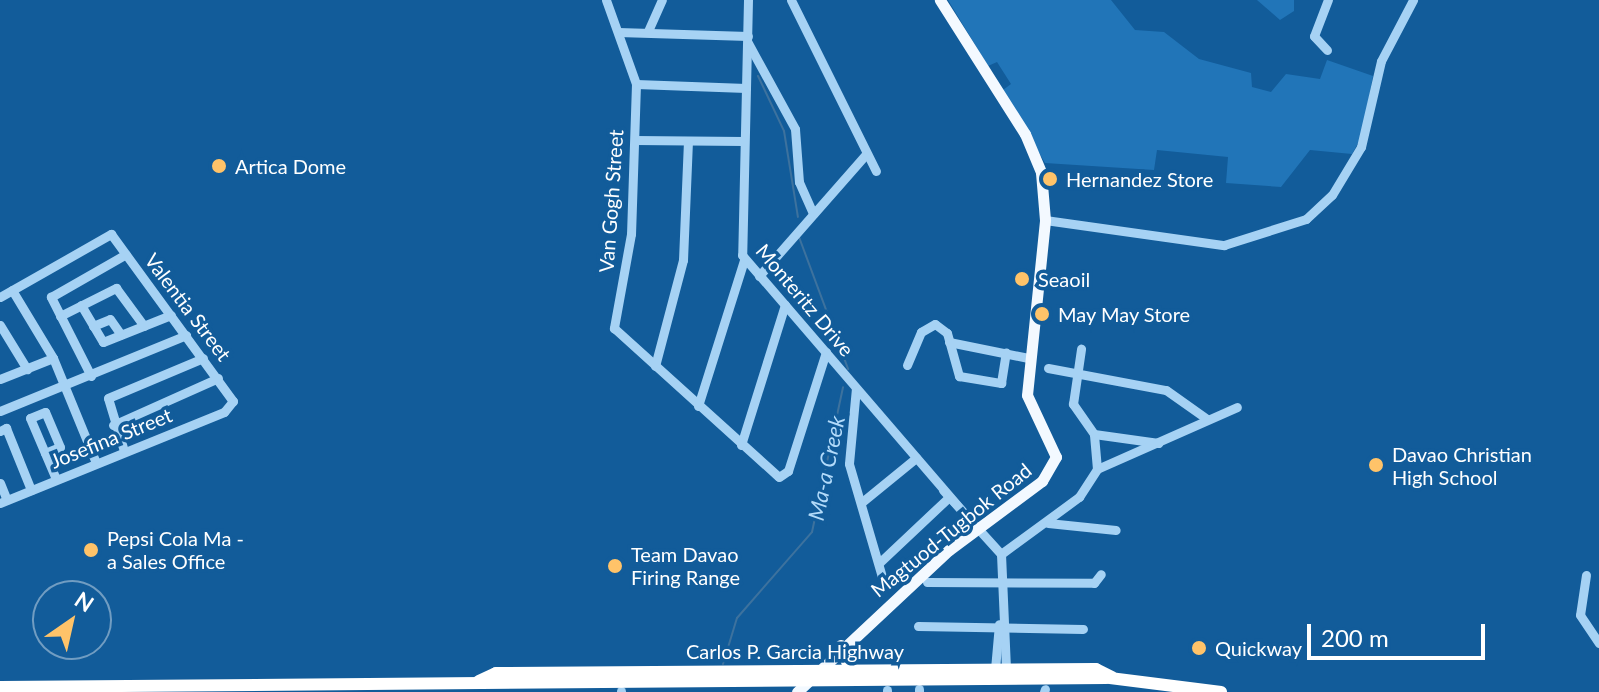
<!DOCTYPE html>
<style>
body{margin:0}
#map{position:relative;width:1599px;height:692px;overflow:hidden;background:#125c9a;font-family:Lato,sans-serif}
div>[style]{position:absolute}
[style*='--x']{left:calc(var(--x)*1px);top:calc(var(--y)*1px);width:calc(var(--w)*1px);rotate:calc(var(--a)*1deg)}
.green>*{inset:0;background:#2175b8}
.stream>*{height:2px;margin:-1px;padding:0 1px;transform-origin:1px;border-radius:1px;background:#3d729e}
.minor>*{height:9px;margin:-4.5px;padding:0 4.5px;transform-origin:4.5px;border-radius:4.5px;background:#a6d2f4}
.major>*{height:11px;margin:-5.5px;padding:0 5.5px;transform-origin:5.5px;border-radius:5.5px;background:#f3f9ff}
.highway>*{height:12px;margin:-6px;padding:0 6px;transform-origin:6px;border-radius:6px;background:#fff}
.dots>*{width:22px;height:22px;translate:-50% -50%;box-sizing:border-box;border:4px solid #125c9a;border-radius:50%}
span{translate:-50% -50%;white-space:nowrap;text-align:center;line-height:1.15;-webkit-text-stroke:7px #125c9a;paint-order:stroke}
.poi-label{font-size:20px;color:#fff}
.left{translate:0 -50%;text-align:left}
.street-label{font-size:20px;color:#fff}
.water-label{font-size:22px;color:#b3dbfa;font-style:italic}
.north{position:absolute;left:32px;top:580px;width:80px;height:80px;box-sizing:border-box;background:#125c9a;border:2px solid #719dc2;border-radius:50%;rotate:34deg;font-size:22px;font-weight:700;line-height:32px;text-align:center;color:#fff}
.north::after{content:'';display:block;margin:auto;width:28px;height:36px;background:#ffc369;clip-path:polygon(50% 0,100% 100%,50% 72%,0 100%)}
.scale{position:absolute;left:1307px;top:624px;width:178px;height:36px;box-sizing:border-box;border:4px solid #fff;border-top:0;padding-left:10px;font-size:24px;line-height:28px;white-space:nowrap;color:#fff;-webkit-text-stroke:6px #125c9a;paint-order:stroke}
</style>
<div id="map">
<div class="green">
<i style="clip-path:polygon(948px 0,1111px 0,1135px 30px,1164px 32px,1199px 59px,1251px 73px,1252px 87px,1271px 92px,1286px 74px,1320px 79px,1327px 60px,1373px 76px,1361px 138px,1352px 154px,1310px 150px,1281px 187px,1226px 183px,1228px 157px,1157px 150px,1154px 170px,1045px 163px,1003px 90px,1011px 84px,997px 62px,988px 66px)"></i>
<i style="clip-path:polygon(1257px 0,1294px 0,1294px 11px,1280px 20px)"></i>
</div>
<div class="stream">
<i style="--x:758;--y:76;--w:61;--a:64.7"></i>
<i style="--x:784;--y:131;--w:87;--a:80.8"></i>
<i style="--x:799;--y:237;--w:141;--a:69.6"></i>
<i style="--x:723;--y:664;--w:48;--a:-73.1"></i>
<i style="--x:737;--y:618;--w:114;--a:-48.9"></i>
<i style="--x:812;--y:532;--w:148;--a:-77.9"></i>
</div>
<div class="minor">
<i style="--x:606;--y:0;--w:89;--a:70.3"></i>
<i style="--x:636;--y:84;--w:150;--a:91.9"></i>
<i style="--x:631;--y:234;--w:96;--a:100.3"></i>
<i style="--x:614;--y:328;--w:222;--a:42.1"></i>
<i style="--x:779;--y:477;--w:11;--a:-34"></i>
<i style="--x:788;--y:471;--w:125;--a:-72.3"></i>
<i style="--x:748;--y:0;--w:255;--a:91.3"></i>
<i style="--x:742;--y:255;--w:338;--a:49.3"></i>
<i style="--x:791;--y:0;--w:191;--a:63.6"></i>
<i style="--x:648;--y:31;--w:34;--a:-66"></i>
<i style="--x:618;--y:32;--w:130;--a:1.8"></i>
<i style="--x:748;--y:43;--w:98;--a:61.3"></i>
<i style="--x:795;--y:129;--w:53;--a:85.7"></i>
<i style="--x:799;--y:182;--w:35;--a:66"></i>
<i style="--x:1327;--y:50;--w:19;--a:-133"></i>
<i style="--x:1314;--y:36;--w:39;--a:-69"></i>
<i style="--x:636;--y:84;--w:110;--a:2.1"></i>
<i style="--x:635;--y:140;--w:108;--a:0.5"></i>
<i style="--x:1045;--y:220;--w:181;--a:8"></i>
<i style="--x:1224;--y:245;--w:86;--a:-17.6"></i>
<i style="--x:1306;--y:219;--w:35;--a:-43"></i>
<i style="--x:1332;--y:195;--w:56;--a:-58.9"></i>
<i style="--x:1361;--y:147;--w:88;--a:-76.9"></i>
<i style="--x:1381;--y:61;--w:69;--a:-62.3"></i>
<i style="--x:759;--y:276;--w:162;--a:-48.7"></i>
<i style="--x:12;--y:290;--w:79;--a:58.9"></i>
<i style="--x:53;--y:358;--w:113;--a:67.7"></i>
<i style="--x:0;--y:297;--w:128;--a:-29.6"></i>
<i style="--x:111;--y:234;--w:207;--a:53.9"></i>
<i style="--x:233;--y:401;--w:14;--a:129"></i>
<i style="--x:224;--y:412;--w:242;--a:157.9"></i>
<i style="--x:81;--y:305;--w:43;--a:59.3"></i>
<i style="--x:103;--y:342;--w:73;--a:-21.7"></i>
<i style="--x:60;--y:316;--w:63;--a:-26.6"></i>
<i style="--x:116;--y:288;--w:47;--a:53.6"></i>
<i style="--x:0;--y:325;--w:52;--a:58.5"></i>
<i style="--x:93;--y:326;--w:18;--a:-22"></i>
<i style="--x:110;--y:319;--w:19;--a:55"></i>
<i style="--x:949;--y:342;--w:81;--a:11.4"></i>
<i style="--x:907;--y:365;--w:36;--a:-67"></i>
<i style="--x:921;--y:332;--w:16;--a:-30"></i>
<i style="--x:935;--y:324;--w:15;--a:37"></i>
<i style="--x:947;--y:333;--w:45;--a:74.4"></i>
<i style="--x:959;--y:376;--w:43;--a:9.5"></i>
<i style="--x:1001;--y:383;--w:31;--a:-81"></i>
<i style="--x:655;--y:366;--w:110;--a:-75.2"></i>
<i style="--x:683;--y:260;--w:119;--a:-87.6"></i>
<i style="--x:1048;--y:368;--w:120;--a:10.6"></i>
<i style="--x:1166;--y:390;--w:50;--a:35.3"></i>
<i style="--x:91;--y:376;--w:89;--a:-116.9"></i>
<i style="--x:51;--y:297;--w:86;--a:-29.8"></i>
<i style="--x:0;--y:379;--w:57;--a:-21.6"></i>
<i style="--x:856;--y:388;--w:76;--a:95.3"></i>
<i style="--x:849;--y:464;--w:121;--a:73.7"></i>
<i style="--x:698;--y:406;--w:153;--a:-72.5"></i>
<i style="--x:0;--y:411;--w:201;--a:-22.2"></i>
<i style="--x:113;--y:425;--w:115;--a:-24.1"></i>
<i style="--x:0;--y:431;--w:7;--a:-27"></i>
<i style="--x:6;--y:428;--w:67;--a:68"></i>
<i style="--x:1094;--y:434;--w:65;--a:8"></i>
<i style="--x:741;--y:445;--w:147;--a:-72.6"></i>
<i style="--x:124;--y:451;--w:55;--a:-106.8"></i>
<i style="--x:108;--y:398;--w:103;--a:-22.8"></i>
<i style="--x:45;--y:453;--w:16;--a:-22"></i>
<i style="--x:60;--y:447;--w:38;--a:-113"></i>
<i style="--x:45;--y:412;--w:16;--a:158"></i>
<i style="--x:30;--y:418;--w:66;--a:66.9"></i>
<i style="--x:1097;--y:469;--w:153;--a:-23.9"></i>
<i style="--x:0;--y:483;--w:18;--a:68"></i>
<i style="--x:943;--y:490;--w:86;--a:47.8"></i>
<i style="--x:1001;--y:554;--w:115;--a:87.5"></i>
<i style="--x:862;--y:502;--w:70;--a:-39.2"></i>
<i style="--x:1048;--y:523;--w:68;--a:5.9"></i>
<i style="--x:1001;--y:554;--w:97;--a:-36.2"></i>
<i style="--x:1079;--y:497;--w:33;--a:-57"></i>
<i style="--x:1097;--y:469;--w:35;--a:-95"></i>
<i style="--x:1094;--y:434;--w:37;--a:-125"></i>
<i style="--x:1073;--y:404;--w:56;--a:-81.7"></i>
<i style="--x:879;--y:563;--w:96;--a:-43.3"></i>
<i style="--x:1586;--y:575;--w:40;--a:98.5"></i>
<i style="--x:1580;--y:615;--w:34;--a:56"></i>
<i style="--x:927;--y:582;--w:167;--a:0.3"></i>
<i style="--x:1094;--y:583;--w:11;--a:-52"></i>
<i style="--x:918;--y:626;--w:165;--a:1"></i>
<i style="--x:995;--y:669;--w:45;--a:-84.9"></i>
<i style="--x:919;--y:689;--w:3;--a:90"></i>
<i style="--x:887;--y:690;--w:2;--a:90"></i>
<i style="--x:621;--y:692;--w:1;--a:-90"></i>
<i style="--x:1044;--y:692;--w:3;--a:-72"></i>
</div>
<div class="major">
<i style="--x:797;--y:692;--w:208;--a:-43.1"></i>
<i style="--x:949;--y:550;--w:116;--a:-36.6"></i>
<i style="--x:1042;--y:481;--w:28;--a:-60"></i>
<i style="--x:1056;--y:457;--w:68;--a:-115.1"></i>
<i style="--x:1027;--y:395;--w:176;--a:-84.1"></i>
<i style="--x:1045;--y:220;--w:48;--a:-94.8"></i>
<i style="--x:1041;--y:172;--w:41;--a:-112.8"></i>
<i style="--x:1025;--y:134;--w:159;--a:-122.4"></i>
</div>
<div class="highway">
<i style="--x:841;--y:646;--w:26;--a:69"></i>
<i style="--x:1102;--y:677;--w:120;--a:7.2"></i>
<i style="--x:479;--y:681;--w:19;--a:-25"></i>
<i style="--x:496;--y:673;--w:600;--a:-0.38"></i>
<i style="--x:1096;--y:669;--w:18;--a:27"></i>
<i style="--x:0;--y:687;--w:1106;--a:-0.47"></i>
</div>
<div class="dots">
<i style="left:219px;top:166px;background:#ffc369"></i>
<i style="left:1050px;top:179px;background:#ffc369"></i>
<i style="left:1022px;top:279px;background:#ffc369"></i>
<i style="left:1042px;top:314px;background:#ffc369"></i>
<i style="left:1376px;top:465px;background:#ffc369"></i>
<i style="left:91px;top:550px;background:#ffc369"></i>
<i style="left:615px;top:566px;background:#ffc369"></i>
<i style="left:1199px;top:648px;background:#ffc369"></i>
</div>
<div class="poi-label">
<span class="left" style="left:235px;top:166px">Artica Dome</span>
<span class="left" style="left:1066px;top:179px">Hernandez Store</span>
<span class="left" style="left:1038px;top:279px">Seaoil</span>
<span class="left" style="left:1058px;top:314px">May May Store</span>
<span class="left" style="left:1392px;top:466px">Davao Christian<br>High School</span>
<span class="left" style="left:107px;top:550px">Pepsi Cola Ma -<br>a Sales Office</span>
<span class="left" style="left:631px;top:566px">Team Davao<br>Firing Range</span>
<span class="left" style="left:1215px;top:648px">Quickway</span>
</div>
<div class="street-label">
<span style="left:611px;top:201px;rotate:-86deg">Van Gogh Street</span>
<span style="left:805px;top:300px;rotate:50deg">Monteritz Drive</span>
<span style="left:188px;top:307px;rotate:53deg">Valentia Street</span>
<span style="left:111px;top:438px;rotate:-22deg">Josefina Street</span>
<span style="left:951px;top:530px;rotate:-39deg">Magtuod-Tugbok Road</span>
<span style="left:795px;top:651px">Carlos P. Garcia Highway</span>
</div>
<div class="water-label">
<span style="left:826px;top:468px;rotate:-78deg">Ma-a Creek</span>
</div>
<div class="north">N</div>
<div class="scale">200 m</div>
</div>
